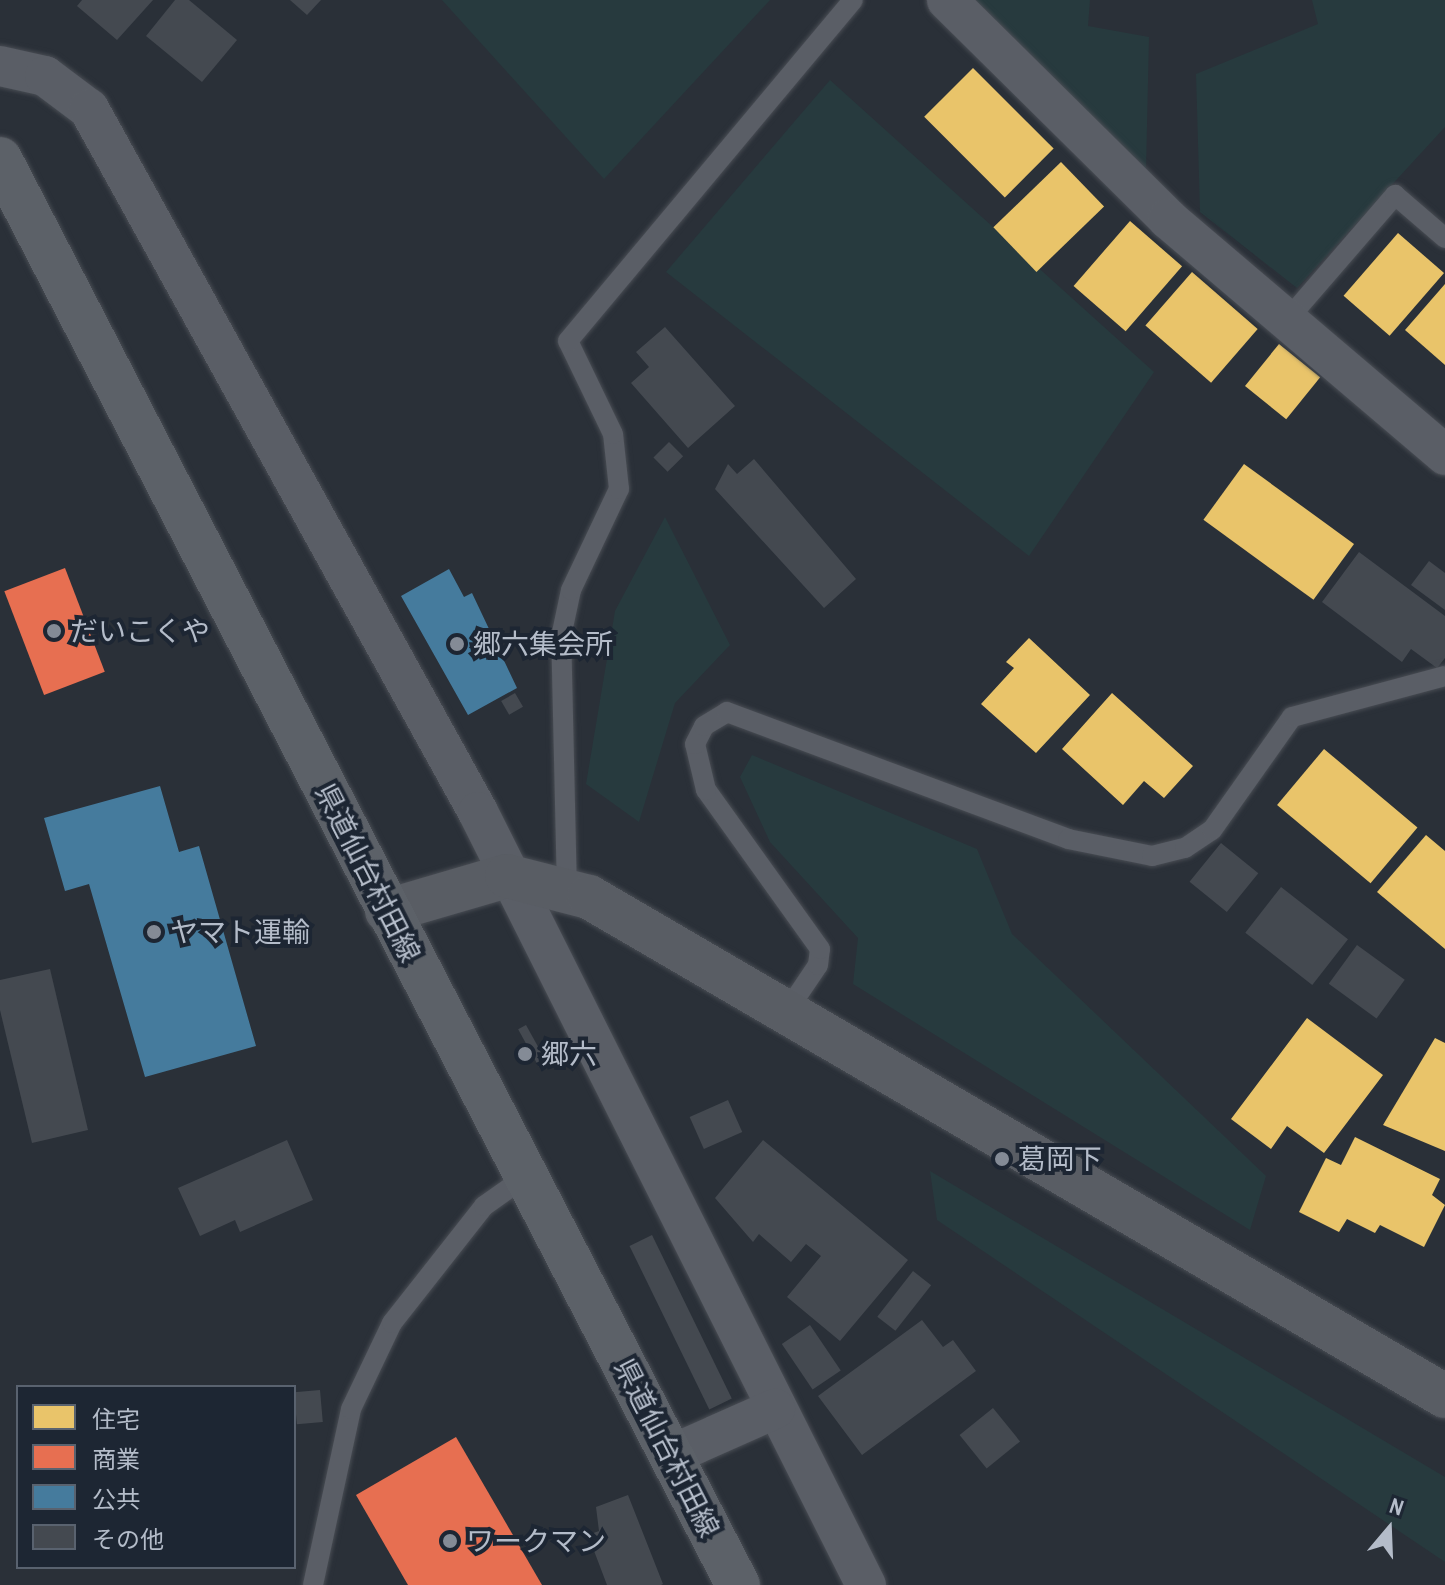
<!DOCTYPE html>
<meta charset="utf-8">
<style>
body{margin:0}
#map{position:relative;width:1445px;height:1585px;overflow:hidden;background:#2a3038;font-family:"Archivo Narrow","Noto Sans JP",sans-serif}
div>[style]{position:absolute}
[style*='--x']{left:calc(var(--x)*1px);top:calc(var(--y)*1px);width:calc(var(--w)*1px);rotate:calc(var(--a)*1deg)}
.green>*{inset:0;background:#273a3e}
.homes>*{inset:0;background:#e9c46a;transform-origin:0 0}
.shops>*{inset:0;background:#e76f51;transform-origin:0 0}
.public>*{inset:0;background:#457b9d}
.building>*{inset:0;background:#444950;transform-origin:0 0}
.roads{filter:drop-shadow(0 0 2px #484c53) drop-shadow(0 0 2px #484c53)}
.lane>*{height:20px;margin:-10px;padding:0 10px;transform-origin:10px;border-radius:10px;background:#5a5e66}
.street>*{height:40px;margin:-20px;padding:0 20px;transform-origin:20px;border-radius:20px;background:#5a5e66}
.secondary>*{height:44px;margin:-22px;padding:0 22px;transform-origin:22px;border-radius:22px;background:#595d64}
.primary>*{height:44px;margin:-22px;padding:0 22px;transform-origin:22px;border-radius:22px;background:#5c6168}
.dots>*{width:22px;height:22px;translate:-50% -50%;box-sizing:border-box;border:4px solid #1d2633;border-radius:50%}
span{translate:-50% -50%;white-space:nowrap;text-align:center;line-height:1.15;-webkit-text-stroke:8px #1d2633;paint-order:stroke}
.poi-label{font-size:28px;color:#b4bcc9}
.left{translate:0 -50%;text-align:left}
.street-label{font-size:28px;color:#b4bcc9}
.legend{position:absolute;left:16px;top:1385px;width:280px;height:184px;box-sizing:border-box;background:#1d2633;border:2px solid #59626f;margin:0;padding:10px 14px;list-style:none;font-size:24px;color:#b4bcc9}
.legend li{display:flex;align-items:center;gap:16px;height:40px}
.legend b{width:40px;border:2px solid #59626f}
.north{position:absolute;left:1349px;top:1489px;width:80px;height:80px;-webkit-text-stroke:6px #1d2633;paint-order:stroke;rotate:19deg;font-size:22px;font-weight:700;line-height:32px;text-align:center;color:#b4bcc9}
.north::after{content:'';display:block;margin:auto;width:28px;height:36px;background:#b4bcc9;clip-path:polygon(50% 0,100% 100%,50% 72%,0 100%)}
</style>
<div id="map">
<div class="green">
<i style="clip-path:polygon(442px 0,770px 0,604px 179px)"></i>
<i style="clip-path:polygon(976px 0,1090px 0,1088px 26px,1149px 37px,1146px 170px)"></i>
<i style="clip-path:polygon(1312px 0,1445px 0,1445px 127px,1297px 288px,1200px 212px,1196px 74px,1318px 24px)"></i>
<i style="clip-path:polygon(830px 80px,1154px 372px,1029px 556px,666px 272px)"></i>
<i style="clip-path:polygon(665px 517px,730px 645px,675px 703px,639px 822px,586px 784px,615px 611px)"></i>
<i style="clip-path:polygon(752px 755px,977px 849px,1012px 934px,1266px 1176px,1250px 1230px,853px 984px,858px 938px,770px 842px,740px 777px)"></i>
<i style="clip-path:polygon(930px 1171px,1445px 1477px,1445px 1562px,937px 1220px)"></i>
</div>
<div class="homes">
<i style="left:973px;top:68px;width:114px;height:69px;rotate:45deg"></i>
<i style="left:1061px;top:162px;width:62px;height:94px;rotate:46deg"></i>
<i style="left:1130px;top:221px;width:69px;height:86px;rotate:41deg"></i>
<i style="left:1398px;top:233px;width:61px;height:83px;rotate:41deg"></i>
<i style="left:1192px;top:272px;width:87px;height:71px;rotate:41deg"></i>
<i style="clip-path:polygon(1445px 284px,1445px 365px,1405px 330px)"></i>
<i style="left:1279px;top:344px;width:53px;height:54px;rotate:39deg"></i>
<i style="left:1244px;top:464px;width:136px;height:69px;rotate:36deg"></i>
<i style="clip-path:polygon(1029px 638px,1090px 695px,1036px 753px,981px 704px,1014px 668px,1006px 662px)"></i>
<i style="clip-path:polygon(1112px 693px,1193px 766px,1164px 798px,1144px 781px,1123px 805px,1062px 749px)"></i>
<i style="left:1324px;top:749px;width:122px;height:73px;rotate:40deg"></i>
<i style="clip-path:polygon(1426px 835px,1445px 851px,1445px 949px,1377px 892px)"></i>
<i style="clip-path:polygon(1307px 1018px,1383px 1075px,1324px 1153px,1287px 1126px,1271px 1149px,1231px 1119px)"></i>
<i style="clip-path:polygon(1435px 1038px,1445px 1043px,1445px 1151px,1383px 1125px)"></i>
<i style="clip-path:polygon(1355px 1137px,1440px 1179px,1432px 1195px,1445px 1205px,1424px 1247px,1380px 1225px,1375px 1233px,1347px 1219px,1339px 1232px,1299px 1212px,1326px 1158px,1341px 1165px)"></i>
</div>
<div class="shops">
<i style="left:65px;top:568px;width:111px;height:65px;rotate:69deg"></i>
<i style="clip-path:polygon(456px 1437px,542px 1585px,408px 1585px,356px 1495px)"></i>
</div>
<div class="public">
<i style="clip-path:polygon(449px 569px,464px 597px,472px 593px,517px 688px,468px 715px,401px 596px)"></i>
<i style="clip-path:polygon(160px 786px,179px 852px,199px 846px,256px 1046px,145px 1077px,89px 884px,65px 891px,44px 818px)"></i>
</div>
<div class="building">
<i style="clip-path:polygon(82px 0,153px 0,117px 40px,77px 6px)"></i>
<i style="clip-path:polygon(175px 0,189px 0,237px 40px,202px 82px,146px 36px)"></i>
<i style="clip-path:polygon(290px 0,321px 0,307px 15px)"></i>
<i style="clip-path:polygon(665px 327px,735px 406px,688px 448px,631px 383px,649px 367px,636px 352px)"></i>
<i style="left:669px;top:442px;width:20px;height:22px;rotate:45deg"></i>
<i style="clip-path:polygon(754px 459px,856px 579px,824px 608px,715px 489px,728px 464px,737px 474px)"></i>
<i style="clip-path:polygon(1359px 552px,1445px 616px,1445px 658px,1437px 668px,1411px 649px,1402px 662px,1322px 602px)"></i>
<i style="clip-path:polygon(1429px 561px,1445px 573px,1445px 610px,1411px 585px)"></i>
<i style="left:515px;top:693px;width:16px;height:16px;rotate:60deg"></i>
<i style="left:1221px;top:843px;width:48px;height:50px;rotate:39deg"></i>
<i style="left:1281px;top:887px;width:85px;height:58px;rotate:38deg"></i>
<i style="left:1357px;top:945px;width:59px;height:48px;rotate:36deg"></i>
<i style="clip-path:polygon(50px 969px,88px 1130px,32px 1143px,0 1010px,0 980px)"></i>
<i style="left:526px;top:1025px;width:43px;height:9px;rotate:61deg"></i>
<i style="left:728px;top:1100px;width:35px;height:42px;rotate:66deg"></i>
<i style="clip-path:polygon(287px 1140px,313px 1200px,240px 1232px,235px 1220px,200px 1236px,178px 1188px)"></i>
<i style="clip-path:polygon(763px 1140px,908px 1260px,840px 1341px,787px 1297px,821px 1256px,806px 1244px,791px 1262px,759px 1234px,753px 1242px,715px 1198px)"></i>
<i style="left:652px;top:1235px;width:182px;height:25px;rotate:64deg"></i>
<i style="left:913px;top:1271px;width:23px;height:58px;rotate:38deg"></i>
<i style="clip-path:polygon(922px 1320px,943px 1347px,953px 1340px,976px 1371px,862px 1455px,818px 1396px)"></i>
<i style="left:810px;top:1325px;width:55px;height:34px;rotate:56deg"></i>
<i style="left:320px;top:1390px;width:32px;height:26px;rotate:85deg"></i>
<i style="left:993px;top:1408px;width:43px;height:43px;rotate:51deg"></i>
<i style="clip-path:polygon(628px 1495px,663px 1584px,661px 1585px,607px 1585px,588px 1535px,599px 1531px,596px 1507px)"></i>
</div>
<div class="roads">
<div class="lane">
<i style="--x:1288;--y:319;--w:164;--a:-49.2"></i>
<i style="--x:1395;--y:195;--w:66;--a:40.7"></i>
<i style="--x:567;--y:892;--w:255;--a:-91.3"></i>
<i style="--x:561;--y:637;--w:48;--a:-78"></i>
<i style="--x:571;--y:590;--w:112;--a:-64.6"></i>
<i style="--x:619;--y:489;--w:55;--a:-96.2"></i>
<i style="--x:613;--y:434;--w:103;--a:-115.8"></i>
<i style="--x:568;--y:341;--w:444;--a:-50.1"></i>
<i style="--x:787;--y:1011;--w:55;--a:-56"></i>
<i style="--x:818;--y:965;--w:16;--a:-83"></i>
<i style="--x:820;--y:949;--w:196;--a:-125.6"></i>
<i style="--x:706;--y:790;--w:47;--a:-103.4"></i>
<i style="--x:695;--y:744;--w:20;--a:-63"></i>
<i style="--x:704;--y:726;--w:27;--a:-31"></i>
<i style="--x:727;--y:712;--w:364;--a:20.4"></i>
<i style="--x:1068;--y:839;--w:86;--a:11.4"></i>
<i style="--x:1152;--y:856;--w:34;--a:-14"></i>
<i style="--x:1185;--y:848;--w:32;--a:-34"></i>
<i style="--x:1212;--y:830;--w:138;--a:-54.7"></i>
<i style="--x:1292;--y:717;--w:158;--a:-15"></i>
<i style="--x:313;--y:1585;--w:180;--a:-77.8"></i>
<i style="--x:351;--y:1409;--w:95;--a:-64.5"></i>
<i style="--x:392;--y:1323;--w:149;--a:-51.8"></i>
<i style="--x:484;--y:1206;--w:50;--a:-35.3"></i>
</div>
<div class="street">
<i style="--x:947;--y:0;--w:311;--a:44.7"></i>
<i style="--x:1168;--y:219;--w:364;--a:40.4"></i>
<i style="--x:0;--y:66;--w:46;--a:12.5"></i>
<i style="--x:45;--y:76;--w:55;--a:36.9"></i>
<i style="--x:89;--y:109;--w:803;--a:61.04"></i>
<i style="--x:478;--y:812;--w:865;--a:63.35"></i>
<i style="--x:671;--y:1455;--w:114;--a:-23.9"></i>
</div>
<div class="secondary">
<i style="--x:387;--y:911;--w:125;--a:-16.3"></i>
<i style="--x:507;--y:876;--w:85;--a:14.4"></i>
<i style="--x:589;--y:897;--w:991;--a:30.24"></i>
</div>
<div class="primary">
<i style="--x:0;--y:159;--w:1606;--a:62.64"></i>
</div>
</div>
<div class="dots">
<i style="left:54px;top:631px;background:#848b96"></i>
<i style="left:457px;top:644px;background:#848b96"></i>
<i style="left:154px;top:932px;background:#848b96"></i>
<i style="left:525px;top:1054px;background:#848b96"></i>
<i style="left:1002px;top:1159px;background:#848b96"></i>
<i style="left:450px;top:1541px;background:#848b96"></i>
</div>
<div class="poi-label">
<span class="left" style="left:70px;top:631px">だいこくや</span>
<span class="left" style="left:473px;top:644px">郷六集会所</span>
<span class="left" style="left:170px;top:932px">ヤマト運輸</span>
<span class="left" style="left:541px;top:1054px">郷六</span>
<span class="left" style="left:1018px;top:1159px">葛岡下</span>
<span class="left" style="left:466px;top:1541px">ワークマン</span>
</div>
<div class="street-label">
<span style="left:368px;top:873px;rotate:63deg">県道仙台村田線</span>
<span style="left:667px;top:1448px;rotate:63deg">県道仙台村田線</span>
</div>
<ul class="legend">
<li><b style="height:22px;background:#e9c46a"></b>住宅</li>
<li><b style="height:22px;background:#e76f51"></b>商業</li>
<li><b style="height:22px;background:#457b9d"></b>公共</li>
<li><b style="height:22px;background:#444950"></b>その他</li>
</ul>
<div class="north">N</div>
</div>
